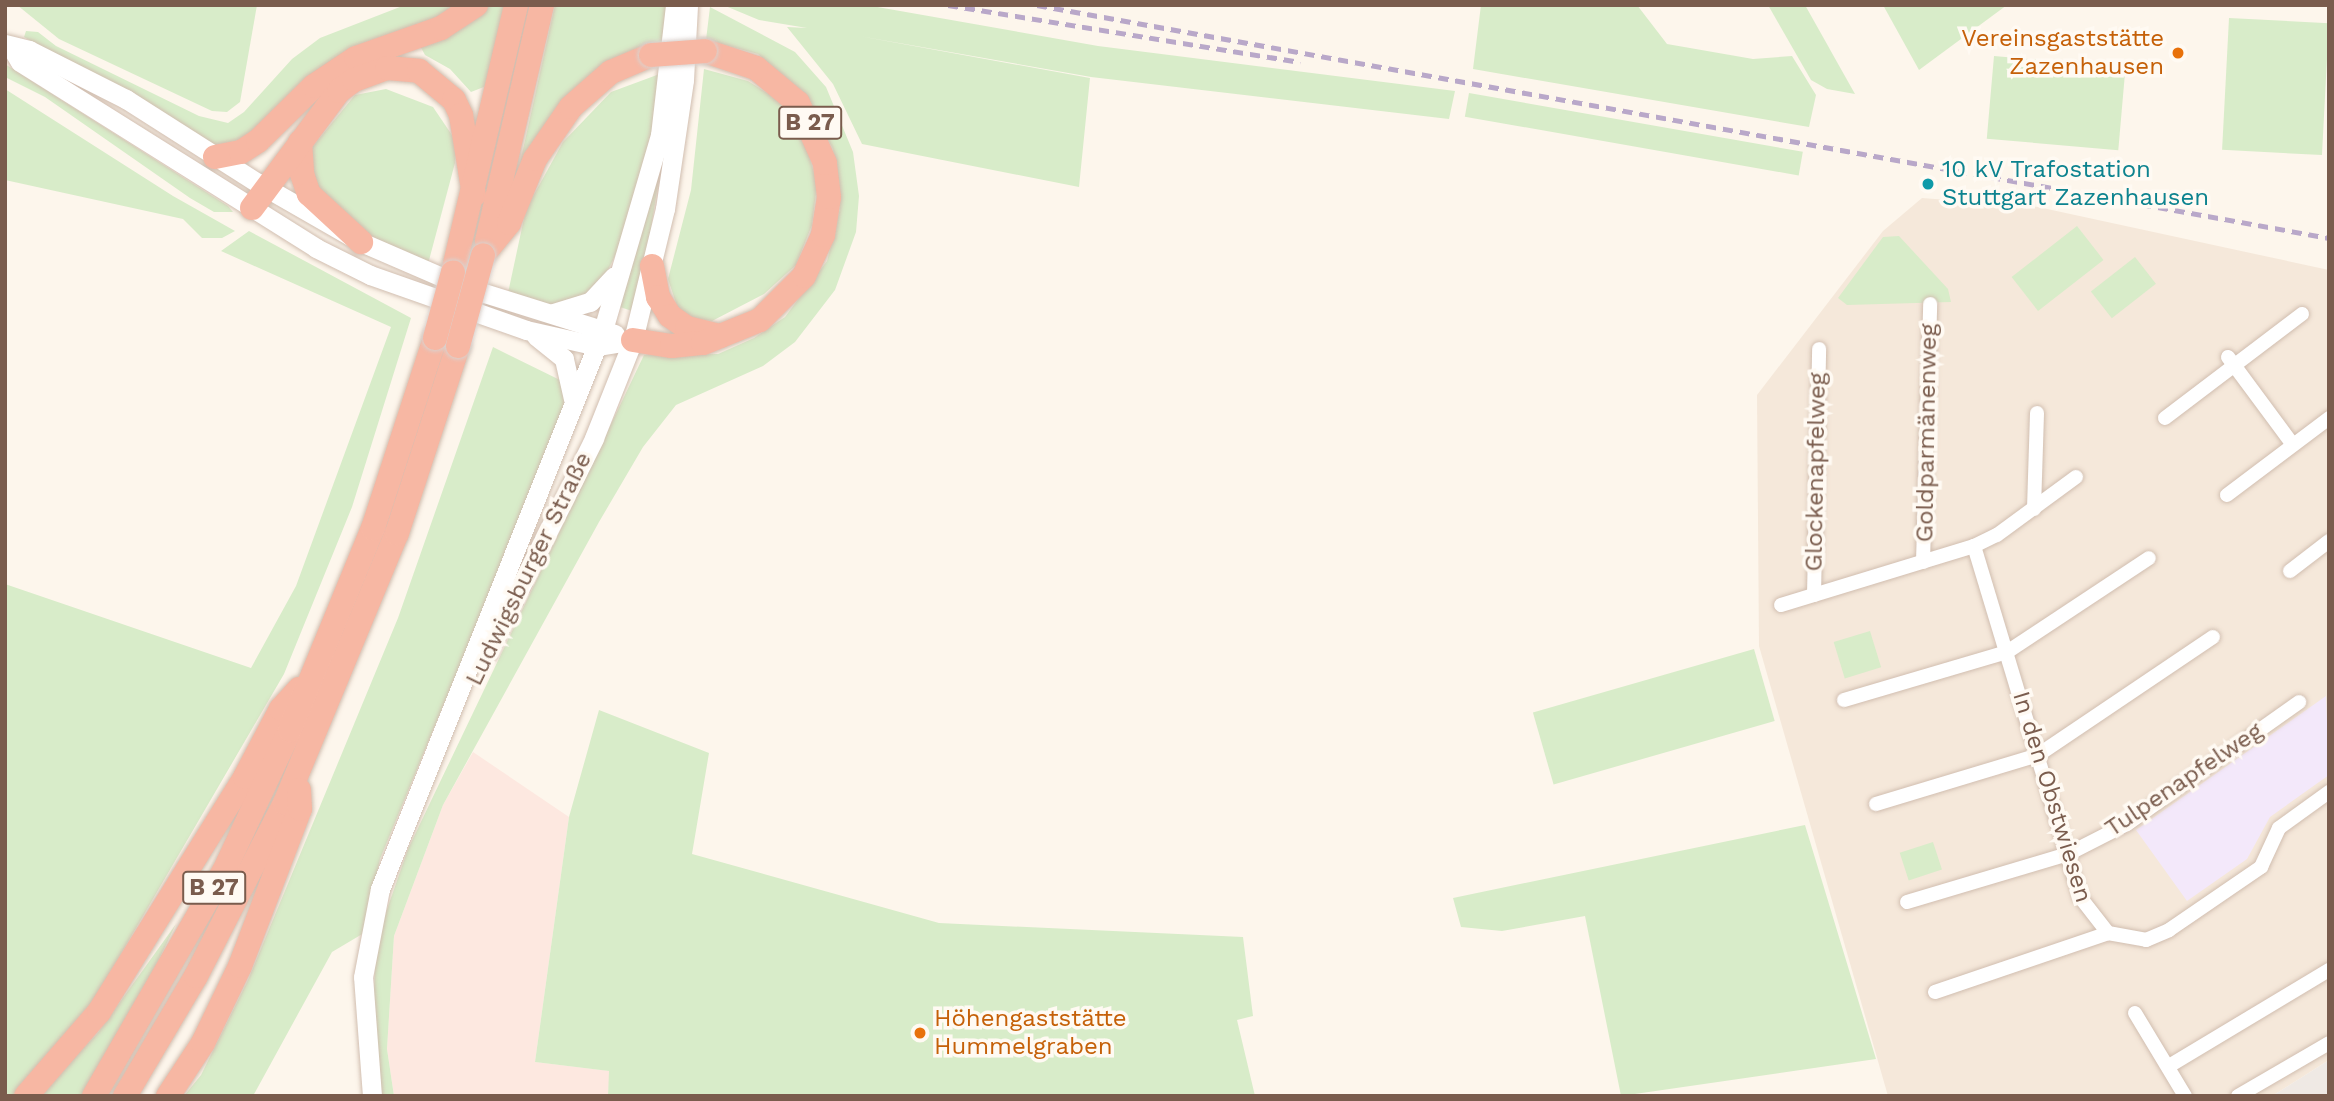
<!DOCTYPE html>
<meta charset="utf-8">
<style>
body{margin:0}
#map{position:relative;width:2334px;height:1101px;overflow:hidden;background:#fdf6ec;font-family:"Work Sans",sans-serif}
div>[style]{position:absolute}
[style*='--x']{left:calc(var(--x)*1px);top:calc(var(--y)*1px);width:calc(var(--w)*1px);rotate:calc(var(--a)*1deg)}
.residential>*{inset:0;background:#f5e8da}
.commercial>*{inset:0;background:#fde8e0}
.industrial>*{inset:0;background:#efe9e4}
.education>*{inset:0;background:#f3e8fa}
.green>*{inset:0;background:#d8ecc9;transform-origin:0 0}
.roads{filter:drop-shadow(0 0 2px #d1beb0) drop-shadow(0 0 2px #d1beb0)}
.street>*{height:14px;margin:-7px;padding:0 7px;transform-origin:7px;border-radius:7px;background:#fff}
.secondary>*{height:19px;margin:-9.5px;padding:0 9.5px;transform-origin:9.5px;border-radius:9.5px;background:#fff}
.highway>*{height:24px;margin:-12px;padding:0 12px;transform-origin:12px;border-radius:12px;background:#f7b7a3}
.rail>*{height:4.5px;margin-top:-2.25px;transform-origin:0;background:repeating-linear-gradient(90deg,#b9a8c9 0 10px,transparent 0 17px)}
.bridges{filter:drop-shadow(0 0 2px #dad1cd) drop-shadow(0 0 2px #dad1cd)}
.highway-bridge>*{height:24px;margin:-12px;padding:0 12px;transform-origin:12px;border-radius:12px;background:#f7b7a3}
.dots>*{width:19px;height:19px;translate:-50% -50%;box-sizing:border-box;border:4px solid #fffaf3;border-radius:50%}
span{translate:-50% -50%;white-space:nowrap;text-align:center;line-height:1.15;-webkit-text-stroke:7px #fffaf3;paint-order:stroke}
.shield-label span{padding:2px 5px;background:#fffaf3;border:2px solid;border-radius:5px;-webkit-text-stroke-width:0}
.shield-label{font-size:23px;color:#7a5c4d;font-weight:700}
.food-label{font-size:24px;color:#c56008}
.right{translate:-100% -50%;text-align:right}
.left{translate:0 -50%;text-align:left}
.culture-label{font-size:24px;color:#0d838f}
.street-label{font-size:24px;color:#7a5c4d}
.frame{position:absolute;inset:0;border:7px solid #7a5c4d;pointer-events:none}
</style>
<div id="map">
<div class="residential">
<i style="clip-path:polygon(1922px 198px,2038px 207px,2329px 270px,2329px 1060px,2272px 1096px,1888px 1096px,1759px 646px,1757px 395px,1883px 231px)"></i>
</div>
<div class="commercial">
<i style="clip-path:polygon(473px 752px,569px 817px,535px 1062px,610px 1071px,608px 1096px,394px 1096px,387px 1049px,394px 936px,443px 805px)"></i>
</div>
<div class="industrial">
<i style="clip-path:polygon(2329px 1060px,2329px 1096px,2272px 1096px)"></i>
</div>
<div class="education">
<i style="clip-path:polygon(2326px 696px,2329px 775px,2270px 817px,2247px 859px,2187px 901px,2136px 830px)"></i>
</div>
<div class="green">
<i style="clip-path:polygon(17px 5px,257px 5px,240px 102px,227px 112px,212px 111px,59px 39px)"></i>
<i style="clip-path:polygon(405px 5px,460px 5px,251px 137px,214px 146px,24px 37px,26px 31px,38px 32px,56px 46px,199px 116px,228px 123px,244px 112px,292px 59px,320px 38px)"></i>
<i style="clip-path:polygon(487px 5px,508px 5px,489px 85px,471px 92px,450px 69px,425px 55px,419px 44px)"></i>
<i style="clip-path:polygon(555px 5px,667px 5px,665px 42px,556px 112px,520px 163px)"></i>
<i style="clip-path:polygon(723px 5px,866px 5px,1098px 46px,1455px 91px,1449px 119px,1091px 77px,859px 36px,1090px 78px,1079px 187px,862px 144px,833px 84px,787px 27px,807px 28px,759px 20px)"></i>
<i style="clip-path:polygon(1481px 5px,1637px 5px,1667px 44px,1753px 59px,1792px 56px,1816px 95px,1809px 127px,1473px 69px)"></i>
<i style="clip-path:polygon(1768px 5px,1805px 5px,1855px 94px,1827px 89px,1811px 80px)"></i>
<i style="clip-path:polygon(1883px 5px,2007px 5px,1919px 70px)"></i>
<i style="clip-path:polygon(710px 7px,795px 52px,826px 87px,853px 152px,859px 196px,856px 232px,835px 290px,795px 342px,763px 366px,676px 405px,643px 447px,599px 522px,443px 805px,394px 936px,387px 1049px,394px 1096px,380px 1096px,373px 1020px,376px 941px,408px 849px,644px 355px,718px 354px,754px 338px,785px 317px,827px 261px,840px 209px,833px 149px,806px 100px,758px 54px,706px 40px)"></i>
<i style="left:2229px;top:18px;width:100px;height:132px;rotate:3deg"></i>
<i style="left:1994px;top:56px;width:132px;height:83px;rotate:5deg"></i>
<i style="clip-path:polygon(5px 64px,228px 206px,233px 212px,214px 212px,190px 198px,45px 97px,5px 77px)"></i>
<i style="clip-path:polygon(704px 69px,748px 81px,780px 101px,804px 137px,817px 184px,812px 225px,796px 265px,764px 294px,712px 321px,691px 318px,677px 306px,668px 279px,691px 190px)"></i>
<i style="clip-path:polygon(665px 72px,661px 102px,623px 240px,597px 292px,557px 308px,508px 293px,526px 209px,563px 142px,611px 92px)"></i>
<i style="clip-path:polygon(5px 89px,173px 196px,235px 231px,222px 238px,202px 238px,183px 219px,5px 180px)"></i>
<i style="clip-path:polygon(386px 89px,433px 107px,456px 141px,455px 163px,428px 264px,369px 239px,320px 201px,309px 159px,313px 146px,355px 95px)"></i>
<i style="left:1469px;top:93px;width:339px;height:24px;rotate:10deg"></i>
<i style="clip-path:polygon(667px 126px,650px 235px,632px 311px,617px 306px)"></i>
<i style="left:2077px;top:226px;width:43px;height:83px;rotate:52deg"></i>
<i style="clip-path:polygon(249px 231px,411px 318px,352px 507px,284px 674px,90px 1007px,59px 1047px,12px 1096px,5px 1096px,5px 584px,251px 668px,296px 586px,391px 327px,221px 251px)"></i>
<i style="clip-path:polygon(1899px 236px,1948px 289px,1951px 302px,1847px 305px,1838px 298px,1883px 237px)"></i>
<i style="left:2135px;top:257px;width:34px;height:56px;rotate:52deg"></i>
<i style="clip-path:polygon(493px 347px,564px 382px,565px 410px,380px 859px,364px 933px,332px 952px,253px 1096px,184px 1096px,201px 1075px,248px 980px,398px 618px)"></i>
<i style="left:1870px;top:631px;width:38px;height:38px;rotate:73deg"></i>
<i style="left:1754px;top:649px;width:75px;height:230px;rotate:74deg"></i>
<i style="clip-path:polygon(599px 710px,709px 753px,692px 854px,939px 923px,1243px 937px,1253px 1016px,1237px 1020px,1255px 1096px,608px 1096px,609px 1071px,535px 1062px,569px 817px)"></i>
<i style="clip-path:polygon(1805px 825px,1876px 1059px,1621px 1096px,1585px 916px,1502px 931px,1461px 927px,1453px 898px)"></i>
<i style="left:1933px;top:842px;width:29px;height:35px;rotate:72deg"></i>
<i style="clip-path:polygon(176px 924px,118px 1044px,86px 1096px,35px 1096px,97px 1034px)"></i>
</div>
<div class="roads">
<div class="street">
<i style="--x:2228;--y:357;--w:109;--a:53.5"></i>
<i style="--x:2165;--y:418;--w:172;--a:-37.2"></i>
<i style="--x:2227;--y:495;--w:128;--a:-37"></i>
<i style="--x:2034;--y:509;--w:96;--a:-88.2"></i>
<i style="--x:1974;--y:546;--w:367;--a:73.2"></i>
<i style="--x:2080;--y:897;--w:46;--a:52.1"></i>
<i style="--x:2108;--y:933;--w:39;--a:10"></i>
<i style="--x:2146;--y:940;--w:25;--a:-23"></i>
<i style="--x:2169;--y:930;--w:112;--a:-34.4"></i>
<i style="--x:2261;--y:867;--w:43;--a:-65.2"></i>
<i style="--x:2279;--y:828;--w:62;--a:-35.8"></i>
<i style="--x:1923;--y:562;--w:258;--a:-88.4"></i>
<i style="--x:2290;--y:571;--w:49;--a:-37.6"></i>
<i style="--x:1814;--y:595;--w:246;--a:-88.8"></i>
<i style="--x:1781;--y:605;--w:202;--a:-17"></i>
<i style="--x:1974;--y:546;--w:25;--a:-26"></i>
<i style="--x:1997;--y:535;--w:98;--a:-36.3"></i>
<i style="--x:1844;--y:700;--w:170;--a:-16.4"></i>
<i style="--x:2007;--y:652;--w:170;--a:-33.5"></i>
<i style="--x:1876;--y:804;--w:169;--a:-16.8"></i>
<i style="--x:2038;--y:755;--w:211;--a:-34"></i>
<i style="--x:1907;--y:902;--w:168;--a:-16.6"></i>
<i style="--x:2068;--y:854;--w:66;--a:-27"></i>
<i style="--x:2127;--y:824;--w:211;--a:-35.3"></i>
<i style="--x:1935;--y:992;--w:183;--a:-18.8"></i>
<i style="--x:2135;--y:1013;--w:97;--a:58.9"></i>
<i style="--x:2169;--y:1066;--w:187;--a:-31"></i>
<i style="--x:2238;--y:1096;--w:105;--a:-30.2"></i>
</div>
<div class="secondary">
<i style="--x:5;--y:44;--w:25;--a:14"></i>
<i style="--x:29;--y:50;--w:109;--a:26.8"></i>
<i style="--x:126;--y:99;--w:156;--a:32.5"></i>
<i style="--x:258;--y:183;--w:119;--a:29.8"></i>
<i style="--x:361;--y:242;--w:113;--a:23.4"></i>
<i style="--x:465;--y:287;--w:157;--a:17.4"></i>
<i style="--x:11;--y:47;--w:17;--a:59"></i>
<i style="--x:20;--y:62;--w:350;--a:32.1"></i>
<i style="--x:316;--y:248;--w:60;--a:26.6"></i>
<i style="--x:370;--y:275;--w:165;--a:19.4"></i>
<i style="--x:526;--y:330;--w:73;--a:12.7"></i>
<i style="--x:597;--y:346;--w:36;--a:-9"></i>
<i style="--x:553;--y:313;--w:39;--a:-17"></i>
<i style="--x:590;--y:302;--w:35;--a:-47"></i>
<i style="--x:536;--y:336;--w:36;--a:39"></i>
<i style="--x:564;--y:359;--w:41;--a:77.3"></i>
<i style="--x:488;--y:652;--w:239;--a:-63.6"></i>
<i style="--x:594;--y:438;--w:105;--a:-68.3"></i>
<i style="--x:633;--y:340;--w:135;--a:-76.3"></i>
<i style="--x:665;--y:209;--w:130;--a:-81.6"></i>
<i style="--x:684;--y:80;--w:75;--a:-86.9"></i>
<i style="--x:372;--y:1096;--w:119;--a:-94.3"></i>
<i style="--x:363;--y:977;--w:90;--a:-79.1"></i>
<i style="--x:380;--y:889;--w:602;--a:-68.25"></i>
<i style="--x:603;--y:330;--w:203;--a:-73.7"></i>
<i style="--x:660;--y:135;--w:131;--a:-83.4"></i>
</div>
<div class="highway">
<i style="--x:300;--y:142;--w:32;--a:86"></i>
<i style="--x:302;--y:174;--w:21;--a:71"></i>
<i style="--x:309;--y:194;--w:71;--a:42.7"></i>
<i style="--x:215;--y:157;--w:26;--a:-11"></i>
<i style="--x:241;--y:152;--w:20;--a:-33"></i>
<i style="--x:258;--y:141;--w:78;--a:-44.5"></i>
<i style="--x:314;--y:86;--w:50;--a:-33.7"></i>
<i style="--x:356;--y:58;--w:90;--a:-19.4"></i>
<i style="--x:441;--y:28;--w:42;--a:-33.3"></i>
<i style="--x:252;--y:208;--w:146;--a:-53.4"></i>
<i style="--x:339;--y:91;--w:19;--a:-36"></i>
<i style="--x:354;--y:80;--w:35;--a:-20"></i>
<i style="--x:387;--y:68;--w:32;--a:5"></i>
<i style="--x:419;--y:71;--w:45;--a:39.6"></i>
<i style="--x:454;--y:100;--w:17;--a:65"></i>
<i style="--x:461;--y:115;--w:81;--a:80.8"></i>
<i style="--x:487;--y:241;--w:242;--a:-76.9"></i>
<i style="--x:483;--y:255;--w:41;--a:-50.9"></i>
<i style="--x:509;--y:223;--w:69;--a:-67.9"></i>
<i style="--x:535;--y:159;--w:63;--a:-55.3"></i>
<i style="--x:571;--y:107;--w:53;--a:-41.2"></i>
<i style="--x:611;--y:72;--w:43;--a:-23"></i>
<i style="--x:652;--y:266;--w:32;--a:79"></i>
<i style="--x:658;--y:297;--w:22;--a:58"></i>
<i style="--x:670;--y:316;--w:21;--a:35"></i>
<i style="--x:687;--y:328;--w:34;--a:14"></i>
<i style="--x:453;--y:272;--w:274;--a:-76.7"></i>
<i style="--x:633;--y:340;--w:39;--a:9"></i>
<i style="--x:672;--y:346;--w:31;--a:-6"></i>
<i style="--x:703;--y:343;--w:61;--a:-22"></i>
<i style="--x:760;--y:320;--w:62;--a:-45"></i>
<i style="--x:804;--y:276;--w:45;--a:-65.1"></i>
<i style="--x:823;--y:235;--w:38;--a:-81"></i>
<i style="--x:829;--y:197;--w:34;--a:-97"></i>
<i style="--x:825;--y:163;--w:66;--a:-114.2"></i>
<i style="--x:798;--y:103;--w:55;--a:-140.2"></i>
<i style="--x:756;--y:68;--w:54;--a:-161.6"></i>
<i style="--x:26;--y:1096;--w:111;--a:-49"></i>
<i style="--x:99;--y:1012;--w:277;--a:-58.1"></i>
<i style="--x:245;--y:777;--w:77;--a:-62.1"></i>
<i style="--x:281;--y:709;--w:27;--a:-48"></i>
<i style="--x:94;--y:1096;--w:260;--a:-60"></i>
<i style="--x:224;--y:871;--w:156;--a:-64.9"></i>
<i style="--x:290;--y:730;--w:218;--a:-67.7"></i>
<i style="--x:373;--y:528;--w:200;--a:-71.9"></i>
<i style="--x:125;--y:1096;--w:139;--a:-59.4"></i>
<i style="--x:196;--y:976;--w:195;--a:-62.8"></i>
<i style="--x:285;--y:803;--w:292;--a:-67.5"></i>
<i style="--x:397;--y:533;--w:197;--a:-71.9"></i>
<i style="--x:168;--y:1096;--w:64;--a:-56.6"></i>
<i style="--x:203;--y:1043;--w:85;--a:-64.3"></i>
<i style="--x:240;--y:966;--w:168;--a:-69.1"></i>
<i style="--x:300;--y:809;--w:19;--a:-93"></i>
</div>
</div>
<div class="rail">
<i style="--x:948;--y:5;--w:357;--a:9.2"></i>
<i style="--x:1037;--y:5;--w:1313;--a:10.22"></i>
</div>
<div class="bridges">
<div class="highway-bridge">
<i style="--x:651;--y:55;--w:54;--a:-4.2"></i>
<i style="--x:435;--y:338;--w:68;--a:-74.7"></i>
<i style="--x:458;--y:346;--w:94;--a:-74.6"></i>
</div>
</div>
<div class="dots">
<i style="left:2178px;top:53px;background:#e8710a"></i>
<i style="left:1928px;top:184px;background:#0f9aa8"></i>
<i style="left:920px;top:1033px;background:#e8710a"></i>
</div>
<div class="shield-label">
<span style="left:810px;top:123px">B 27</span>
<span style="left:214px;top:888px">B 27</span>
</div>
<div class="food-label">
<span class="right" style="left:2164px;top:53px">Vereinsgaststätte<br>Zazenhausen</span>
<span class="left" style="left:934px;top:1033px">Höhengaststätte<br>Hummelgraben</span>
</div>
<div class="culture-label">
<span class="left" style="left:1942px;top:184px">10 kV Trafostation<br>Stuttgart Zazenhausen</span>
</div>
<div class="street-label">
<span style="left:1927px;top:433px;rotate:-89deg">Goldparmänenweg</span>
<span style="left:1816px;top:472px;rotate:-89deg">Glockenapfelweg</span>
<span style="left:529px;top:569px;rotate:-64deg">Ludwigsburger Straße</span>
<span style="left:2184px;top:780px;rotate:-34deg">Tulpenapfelweg</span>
<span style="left:2052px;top:797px;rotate:73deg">In den Obstwiesen</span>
</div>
<div class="frame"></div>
</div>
